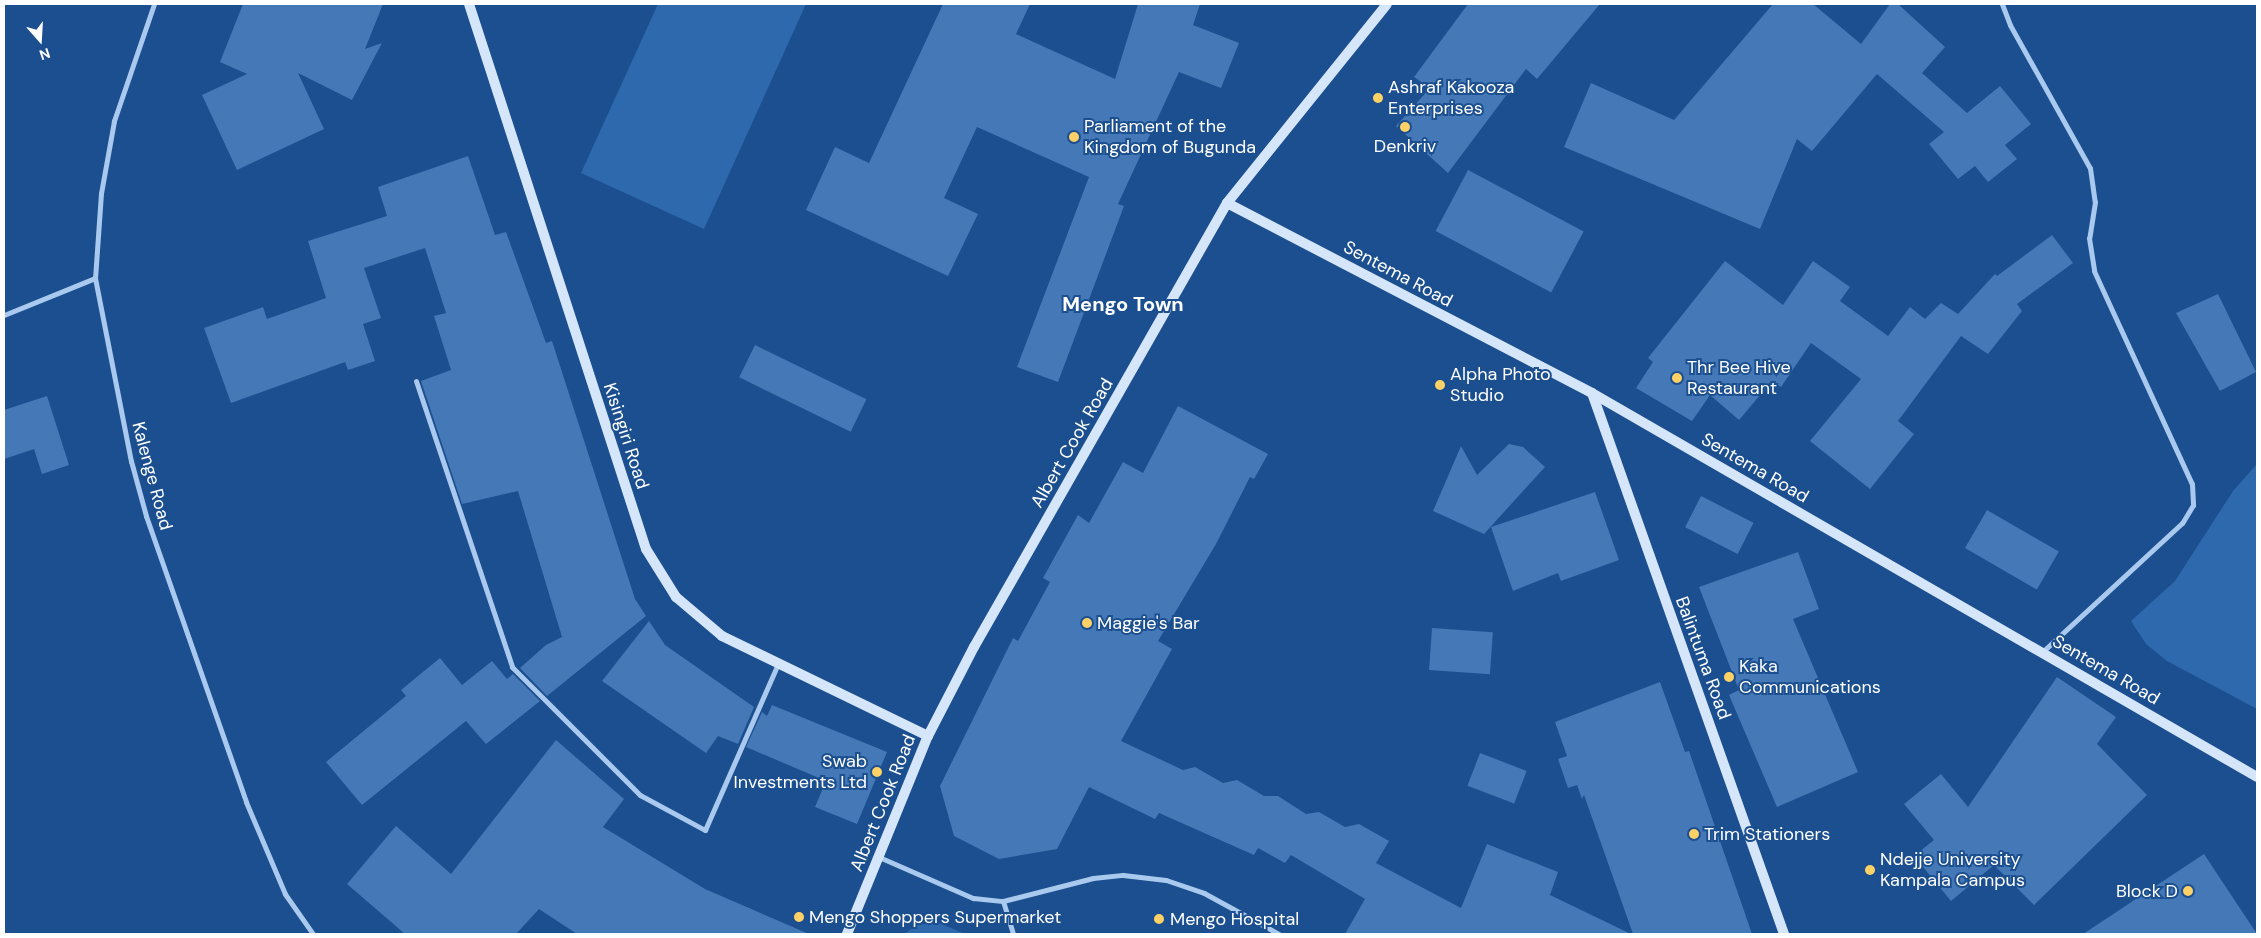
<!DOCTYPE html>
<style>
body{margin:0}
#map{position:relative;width:2261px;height:938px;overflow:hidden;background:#1b4f8f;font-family:"DM Sans",sans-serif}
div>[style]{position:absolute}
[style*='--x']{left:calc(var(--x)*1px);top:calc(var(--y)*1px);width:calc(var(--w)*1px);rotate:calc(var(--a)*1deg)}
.green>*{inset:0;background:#2e69ad}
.building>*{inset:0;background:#4478b7;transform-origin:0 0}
.street>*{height:5px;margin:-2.5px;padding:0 2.5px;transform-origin:2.5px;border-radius:2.5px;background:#a9c9ee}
.secondary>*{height:10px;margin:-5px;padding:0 5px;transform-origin:5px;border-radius:5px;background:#d6e6fa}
.dots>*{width:14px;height:14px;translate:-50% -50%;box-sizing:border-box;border:2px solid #1b4f8f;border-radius:50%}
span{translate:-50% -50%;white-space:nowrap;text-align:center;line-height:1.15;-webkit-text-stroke:4px #1b4f8f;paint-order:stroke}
.poi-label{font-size:18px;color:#fff}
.left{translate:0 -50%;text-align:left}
.right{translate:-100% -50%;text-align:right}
.street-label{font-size:18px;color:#fff}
.quarter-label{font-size:20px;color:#fff;font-weight:700}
.frame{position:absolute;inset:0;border:5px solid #fff;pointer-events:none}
.north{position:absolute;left:15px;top:15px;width:50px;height:50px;-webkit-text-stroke:4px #1b4f8f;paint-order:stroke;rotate:161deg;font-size:14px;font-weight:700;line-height:20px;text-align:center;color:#fff}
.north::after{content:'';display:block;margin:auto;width:18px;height:22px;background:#fff;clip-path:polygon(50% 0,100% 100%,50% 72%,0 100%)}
</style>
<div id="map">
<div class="green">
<i style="clip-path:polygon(658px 4px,806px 4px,704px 229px,581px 173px)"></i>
<i style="clip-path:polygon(2257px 464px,2257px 709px,2167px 661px,2146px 644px,2131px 621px,2175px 581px,2233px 491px)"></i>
<i style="clip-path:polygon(937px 922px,965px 934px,904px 934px,917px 925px)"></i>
</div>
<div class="building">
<i style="clip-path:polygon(243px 4px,383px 4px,365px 49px,382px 43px,352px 100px,298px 73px,324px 129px,237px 170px,202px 95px,247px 74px,220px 62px)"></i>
<i style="clip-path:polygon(943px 4px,1030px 4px,1016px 34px,1115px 79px,1138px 4px,1200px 4px,1193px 25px,1239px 43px,1221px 88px,1179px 72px,1118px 204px,1124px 206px,1058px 382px,1017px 367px,1089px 177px,977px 127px,944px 198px,978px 214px,948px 276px,806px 210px,835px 147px,869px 163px)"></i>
<i style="clip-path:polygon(1468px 4px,1600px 4px,1537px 79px,1526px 69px,1448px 173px,1396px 126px,1430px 88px,1414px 77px)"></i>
<i style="clip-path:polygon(1773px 4px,1813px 4px,1861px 44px,1890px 4px,1898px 4px,1945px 47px,1922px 73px,1967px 113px,2000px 86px,2031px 124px,2005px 145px,2017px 159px,1988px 182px,1975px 166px,1958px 179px,1929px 144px,1944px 132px,1877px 74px,1812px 151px,1797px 139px,1760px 229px,1564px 147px,1591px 83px,1674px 120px)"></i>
<i style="clip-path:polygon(468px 156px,495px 235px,506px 232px,546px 343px,552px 341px,635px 599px,646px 616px,547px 696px,520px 668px,546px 645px,562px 637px,518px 491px,462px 504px,421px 381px,451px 370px,434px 316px,446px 313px,425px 248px,364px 268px,381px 318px,363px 324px,375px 361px,348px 370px,345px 362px,231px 403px,204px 328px,263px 307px,267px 319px,326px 298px,308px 241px,387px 216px,378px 187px)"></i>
<i style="left:1468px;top:170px;width:131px;height:69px;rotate:28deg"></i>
<i style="clip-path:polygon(2052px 235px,2073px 263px,2017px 304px,2022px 311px,1988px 354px,1961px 336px,1898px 421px,1914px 434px,1870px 489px,1810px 441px,1861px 379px,1811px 343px,1781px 387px,1772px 381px,1739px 420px,1710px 395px,1692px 421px,1636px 388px,1653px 362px,1648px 358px,1725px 261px,1783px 305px,1813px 261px,1850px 287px,1840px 301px,1888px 336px,1910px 307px,1925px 319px,1941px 303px,1958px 314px,1995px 274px,1997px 276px)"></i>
<i style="clip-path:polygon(2218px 294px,2256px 372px,2220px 391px,2176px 313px)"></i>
<i style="left:755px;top:345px;width:124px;height:36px;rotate:26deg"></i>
<i style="clip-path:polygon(47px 396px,69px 465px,42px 474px,34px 449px,4px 459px,4px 410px)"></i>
<i style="clip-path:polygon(1178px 406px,1268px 454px,1254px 479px,1250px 477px,1216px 544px,1158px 641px,1172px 649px,1121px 741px,1183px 770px,1195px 767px,1223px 783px,1237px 780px,1264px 796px,1278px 796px,1306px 814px,1319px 812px,1345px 827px,1359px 824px,1389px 841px,1376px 863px,1461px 908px,1487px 844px,1558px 872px,1550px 895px,1631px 934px,1345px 934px,1365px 899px,1291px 855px,1285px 863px,1258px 848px,1254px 855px,1159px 813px,1155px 819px,1089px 787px,1057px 849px,999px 859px,954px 836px,940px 786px,1013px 638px,1018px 641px,1050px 582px,1043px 578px,1078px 515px,1089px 523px,1123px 462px,1143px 473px)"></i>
<i style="clip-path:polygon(1509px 444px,1523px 447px,1545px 467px,1484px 534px,1433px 511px,1461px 446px,1477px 475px)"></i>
<i style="clip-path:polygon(1595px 492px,1619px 560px,1561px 581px,1558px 573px,1513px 591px,1491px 527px)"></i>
<i style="left:1701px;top:496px;width:59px;height:35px;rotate:27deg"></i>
<i style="left:1987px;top:510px;width:83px;height:44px;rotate:30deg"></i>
<i style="clip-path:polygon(1798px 552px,1819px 609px,1793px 619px,1858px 772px,1777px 807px,1729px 695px,1739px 690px,1699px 587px)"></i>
<i style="clip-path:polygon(649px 621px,665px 645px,754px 707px,738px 744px,718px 736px,706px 753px,602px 681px)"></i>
<i style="left:1432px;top:628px;width:61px;height:42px;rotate:4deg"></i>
<i style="clip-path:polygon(440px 658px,462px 685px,492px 661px,507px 679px,513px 674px,540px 701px,486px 744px,466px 721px,362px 805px,326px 762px,406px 696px,401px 690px)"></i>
<i style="clip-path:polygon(2057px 677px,2116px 717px,2097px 744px,2147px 795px,2034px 905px,1994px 865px,1951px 901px,1914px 856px,1934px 840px,1904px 804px,1941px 774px,1968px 807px)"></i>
<i style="clip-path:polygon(1660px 682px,1685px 752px,1689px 751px,1752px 934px,1633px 934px,1584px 795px,1582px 799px,1577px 785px,1568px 788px,1558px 759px,1567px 756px,1555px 722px)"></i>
<i style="clip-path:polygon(772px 705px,887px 752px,857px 824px,815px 807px,826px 781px,746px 747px,762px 712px,767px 716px)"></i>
<i style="clip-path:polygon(556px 740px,624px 799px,603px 827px,705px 889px,809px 934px,577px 934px,539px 909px,516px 934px,405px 934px,347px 884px,396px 826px,451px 874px)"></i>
<i style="left:1480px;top:753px;width:50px;height:35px;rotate:21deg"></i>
<i style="clip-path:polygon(2204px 854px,2257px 934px,2083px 934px)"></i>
</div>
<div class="street">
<i style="--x:154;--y:4;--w:124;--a:108.9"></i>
<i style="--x:114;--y:121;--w:73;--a:100.2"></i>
<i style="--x:101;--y:193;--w:85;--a:94"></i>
<i style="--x:95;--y:278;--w:187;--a:78.9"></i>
<i style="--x:131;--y:461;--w:57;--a:74.7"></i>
<i style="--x:146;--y:516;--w:303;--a:70.7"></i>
<i style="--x:246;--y:802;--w:100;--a:67"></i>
<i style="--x:285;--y:894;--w:49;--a:55"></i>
<i style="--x:2002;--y:4;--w:22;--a:69"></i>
<i style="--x:2010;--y:25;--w:164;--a:60.8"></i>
<i style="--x:2090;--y:168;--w:34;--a:82"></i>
<i style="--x:2095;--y:202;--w:36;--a:99"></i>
<i style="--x:2089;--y:238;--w:33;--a:81"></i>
<i style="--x:2094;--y:271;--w:234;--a:65.3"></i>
<i style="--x:2192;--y:484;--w:21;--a:87"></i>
<i style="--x:2193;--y:505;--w:21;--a:121"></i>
<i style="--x:2182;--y:523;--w:190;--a:137.3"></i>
<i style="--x:4;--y:315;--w:98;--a:-22.1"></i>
<i style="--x:416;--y:381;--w:302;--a:71.4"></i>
<i style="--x:512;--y:667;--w:181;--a:45"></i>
<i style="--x:640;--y:795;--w:74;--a:28.3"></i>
<i style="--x:705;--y:830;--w:181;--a:-66.3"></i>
<i style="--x:879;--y:857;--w:103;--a:23.6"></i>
<i style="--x:973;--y:898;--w:30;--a:6"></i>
<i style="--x:1003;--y:901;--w:93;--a:-14.3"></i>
<i style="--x:1093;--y:878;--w:30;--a:-6"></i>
<i style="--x:1123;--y:875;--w:43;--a:6.6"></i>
<i style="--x:1166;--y:880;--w:40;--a:18.9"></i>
<i style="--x:1204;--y:893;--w:85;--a:28.7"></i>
<i style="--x:1003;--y:901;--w:34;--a:73"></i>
</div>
<div class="secondary">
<i style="--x:469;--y:4;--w:573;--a:72.01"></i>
<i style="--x:646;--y:549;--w:57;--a:58"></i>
<i style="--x:676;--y:597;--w:60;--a:40.3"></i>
<i style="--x:722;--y:636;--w:229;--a:25.9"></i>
<i style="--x:1227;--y:203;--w:411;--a:27.5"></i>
<i style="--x:1592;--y:393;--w:768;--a:30"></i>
<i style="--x:1592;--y:393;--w:574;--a:70.46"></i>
<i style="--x:847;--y:934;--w:214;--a:-67.8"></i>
<i style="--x:928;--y:736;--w:100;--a:-62.7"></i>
<i style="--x:974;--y:647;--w:511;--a:-60.32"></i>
<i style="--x:1227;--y:203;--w:255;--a:-51.2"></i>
</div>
<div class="dots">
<i style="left:1378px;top:98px;background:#ffd166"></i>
<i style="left:1405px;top:127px;background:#ffd166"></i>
<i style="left:1074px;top:137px;background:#ffd166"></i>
<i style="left:1677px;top:378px;background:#ffd166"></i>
<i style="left:1440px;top:385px;background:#ffd166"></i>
<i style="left:1087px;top:623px;background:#ffd166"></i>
<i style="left:1729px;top:677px;background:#ffd166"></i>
<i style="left:877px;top:772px;background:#ffd166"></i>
<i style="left:1694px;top:834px;background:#ffd166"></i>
<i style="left:1870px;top:870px;background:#ffd166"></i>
<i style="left:2188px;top:891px;background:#ffd166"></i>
<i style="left:799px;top:917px;background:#ffd166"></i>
<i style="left:1159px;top:919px;background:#ffd166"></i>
</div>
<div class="poi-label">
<span class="left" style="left:1388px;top:98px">Ashraf Kakooza<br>Enterprises</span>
<span class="left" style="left:1084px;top:137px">Parliament of the<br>Kingdom of Bugunda</span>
<span style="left:1405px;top:146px">Denkriv</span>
<span class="left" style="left:1687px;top:378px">Thr Bee Hive<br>Restaurant</span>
<span class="left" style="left:1450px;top:385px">Alpha Photo<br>Studio</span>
<span class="left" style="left:1097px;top:623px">Maggie's Bar</span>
<span class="left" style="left:1739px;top:677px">Kaka<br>Communications</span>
<span class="right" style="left:867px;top:772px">Swab<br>Investments Ltd</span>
<span class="left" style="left:1704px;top:834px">Trim Stationers</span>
<span class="left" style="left:1880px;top:870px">Ndejje University<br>Kampala Campus</span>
<span class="right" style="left:2178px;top:891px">Block D</span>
<span class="left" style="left:809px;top:917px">Mengo Shoppers Supermarket</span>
<span class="left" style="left:1170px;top:919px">Mengo Hospital</span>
</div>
<div class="street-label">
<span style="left:1398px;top:274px;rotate:28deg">Sentema Road</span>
<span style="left:626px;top:436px;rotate:72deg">Kisingiri Road</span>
<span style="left:1072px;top:443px;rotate:-60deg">Albert Cook Road</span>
<span style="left:1755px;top:468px;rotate:30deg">Sentema Road</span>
<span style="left:152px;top:476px;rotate:75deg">Kalenge Road</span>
<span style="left:1703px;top:658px;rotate:70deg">Balintuma Road</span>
<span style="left:2106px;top:670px;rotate:30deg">Sentema Road</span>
<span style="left:883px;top:803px;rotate:-68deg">Albert Cook Road</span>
</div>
<div class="quarter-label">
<span style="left:1123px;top:304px">Mengo Town</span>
</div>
<div class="frame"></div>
<div class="north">N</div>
</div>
